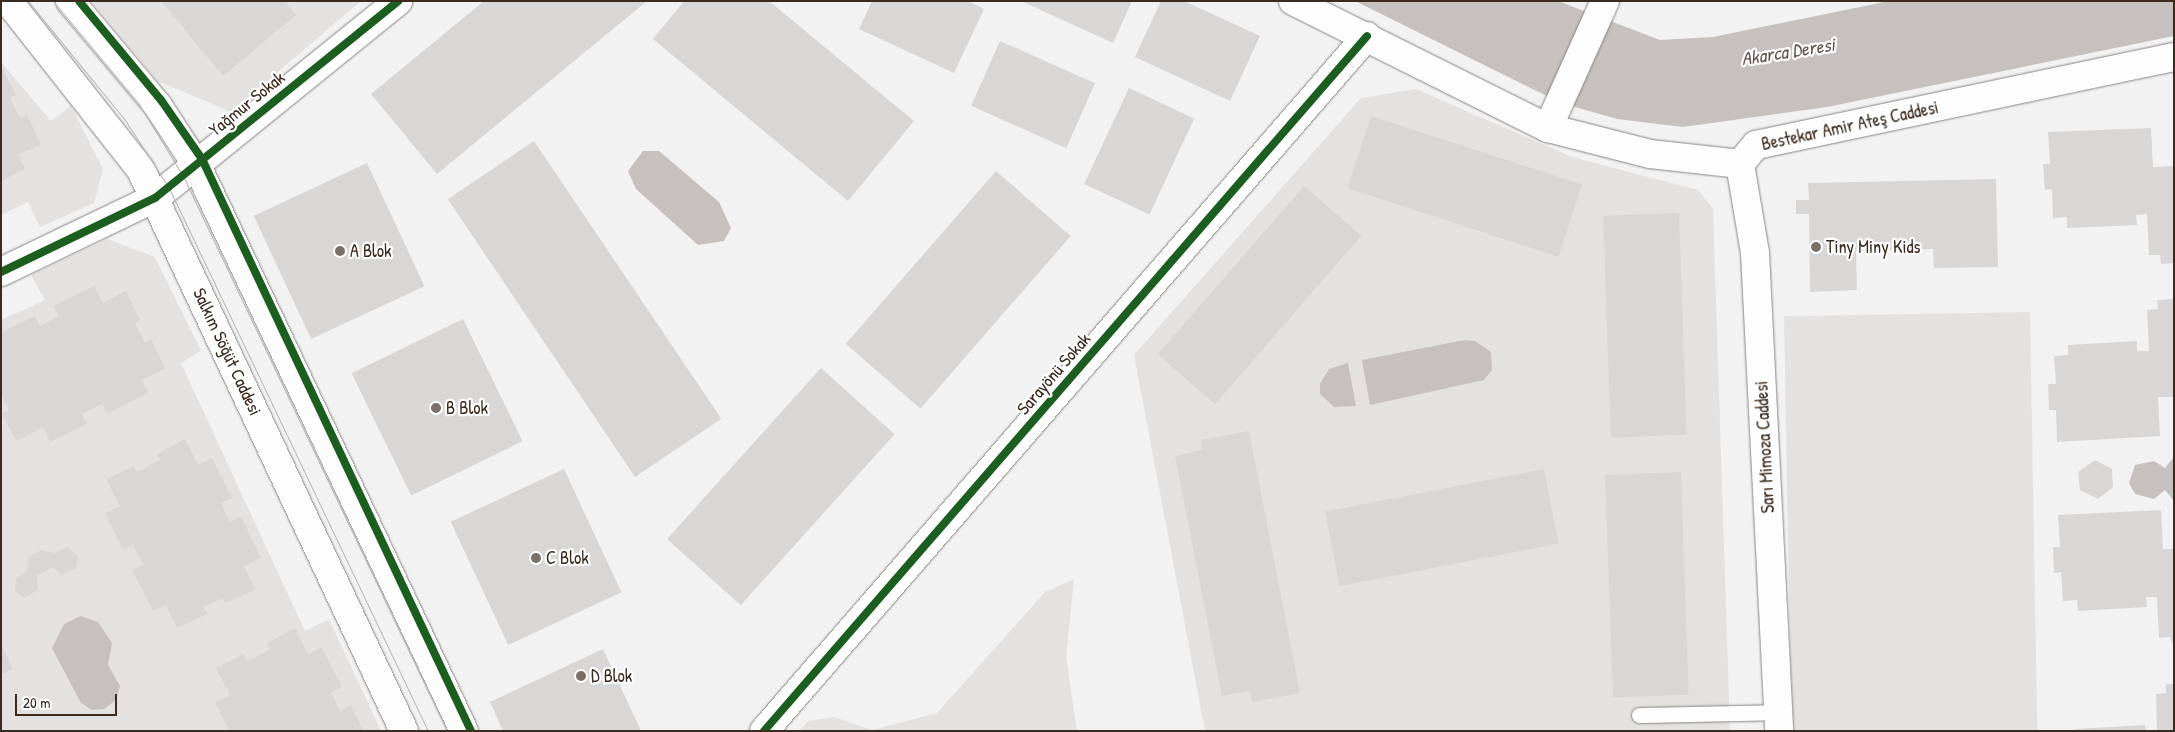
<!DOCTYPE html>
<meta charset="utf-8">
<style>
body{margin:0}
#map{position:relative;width:2175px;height:732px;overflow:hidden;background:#f3f2f2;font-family:"Patrick Hand",sans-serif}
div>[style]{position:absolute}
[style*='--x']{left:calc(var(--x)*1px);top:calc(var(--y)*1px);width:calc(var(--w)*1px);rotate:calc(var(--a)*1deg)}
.green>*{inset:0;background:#e4e2e0;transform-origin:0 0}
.water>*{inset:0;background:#c6c0be}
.building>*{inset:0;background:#d9d7d6;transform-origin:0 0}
.roads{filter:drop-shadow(0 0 1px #898582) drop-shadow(0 0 1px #898582)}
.lane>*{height:15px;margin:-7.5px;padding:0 7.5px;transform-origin:7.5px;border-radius:7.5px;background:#fdfdfd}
.street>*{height:28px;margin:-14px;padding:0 14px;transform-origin:14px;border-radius:14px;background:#fdfdfd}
.primary>*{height:28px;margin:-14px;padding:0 14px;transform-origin:14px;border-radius:14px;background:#fdfdfd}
.tram>*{height:1px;margin:-0.5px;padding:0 0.5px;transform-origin:0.5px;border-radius:0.5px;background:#b8b6b4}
.cycleway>*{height:8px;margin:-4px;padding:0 4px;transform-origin:4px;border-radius:4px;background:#1b5e20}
.dots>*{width:14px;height:14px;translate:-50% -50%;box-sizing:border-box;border:2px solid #fff;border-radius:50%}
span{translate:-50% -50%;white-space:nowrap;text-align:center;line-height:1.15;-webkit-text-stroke:4.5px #fff;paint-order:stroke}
.street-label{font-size:18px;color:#3b2a1e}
.poi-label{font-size:18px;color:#3b2a1e}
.left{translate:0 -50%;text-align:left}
.water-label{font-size:19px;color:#65574e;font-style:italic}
.frame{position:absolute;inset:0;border:2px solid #3b2a1e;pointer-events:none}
.scale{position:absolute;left:15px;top:694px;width:102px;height:22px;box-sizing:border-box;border:2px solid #3b2a1e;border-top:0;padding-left:6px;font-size:15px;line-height:18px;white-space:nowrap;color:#3b2a1e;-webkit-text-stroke:4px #fff;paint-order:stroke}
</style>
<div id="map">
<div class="green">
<i style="clip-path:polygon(91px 1px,361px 1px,231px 112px,158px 81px)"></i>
<i style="clip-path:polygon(1px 62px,51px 121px,71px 106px,103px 169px,94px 203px,40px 227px,28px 202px,1px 215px)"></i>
<i style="clip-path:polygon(1416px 89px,1572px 157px,1698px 190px,1713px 209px,1730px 731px,1205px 731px,1134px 355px,1361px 98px)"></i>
<i style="clip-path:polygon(107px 239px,155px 257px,201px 351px,181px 363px,305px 631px,329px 619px,381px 731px,1px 731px,1px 320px,45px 300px,31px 275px)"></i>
<i style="left:2030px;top:312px;width:419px;height:246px;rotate:89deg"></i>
<i style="clip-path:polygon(1074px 579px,1066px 657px,1077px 731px,799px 731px,808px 721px,834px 717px,872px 730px,937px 713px,1045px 592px)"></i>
</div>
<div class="water">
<i style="clip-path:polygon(1355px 1px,1558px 1px,1660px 40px,1713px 37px,1889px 1px,2174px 1px,2174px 36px,1827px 107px,1683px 127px,1617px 119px,1561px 103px)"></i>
<i style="clip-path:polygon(643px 151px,659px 151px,719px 202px,731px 228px,724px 241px,698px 245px,636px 189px,628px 171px)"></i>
<i style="clip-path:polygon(1465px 340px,1475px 341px,1491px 352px,1492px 370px,1484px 380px,1370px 405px,1362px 360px)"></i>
<i style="clip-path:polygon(1348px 363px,1356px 406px,1334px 407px,1320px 394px,1320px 384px,1329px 369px)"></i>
<i style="clip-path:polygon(2174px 457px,2174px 501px,2165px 490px,2154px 499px,2135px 494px,2129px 483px,2135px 465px,2154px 461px,2165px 468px)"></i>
<i style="clip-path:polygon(81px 616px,98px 622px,112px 643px,108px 665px,120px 686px,116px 700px,104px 709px,92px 710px,81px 703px,52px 648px,64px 624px)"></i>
</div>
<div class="building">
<i style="clip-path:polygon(161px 1px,285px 1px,296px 15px,223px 76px)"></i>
<i style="clip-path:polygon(484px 1px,647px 1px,437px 174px,371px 94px)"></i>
<i style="clip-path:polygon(684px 1px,769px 1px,914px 121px,848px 201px,653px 39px)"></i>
<i style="clip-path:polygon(872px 1px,968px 1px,984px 9px,954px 73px,859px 29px)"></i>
<i style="clip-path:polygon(1021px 1px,1132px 1px,1113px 43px)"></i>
<i style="clip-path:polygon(1161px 1px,1184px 1px,1260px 36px,1230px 101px,1135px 57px)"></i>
<i style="left:1000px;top:41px;width:104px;height:71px;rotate:24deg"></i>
<i style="clip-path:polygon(1px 66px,16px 95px,10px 98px,20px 118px,27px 115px,41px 144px,18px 155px,25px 169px,1px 181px)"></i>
<i style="left:1129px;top:88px;width:72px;height:106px;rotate:25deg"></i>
<i style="left:1371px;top:116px;width:222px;height:76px;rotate:18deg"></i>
<i style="clip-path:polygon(2151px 128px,2153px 167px,2174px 166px,2174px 263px,2161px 264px,2160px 255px,2149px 255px,2147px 214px,2136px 215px,2137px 225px,2067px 228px,2067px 217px,2053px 218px,2052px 189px,2045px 190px,2043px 164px,2050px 164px,2048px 132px)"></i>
<i style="left:534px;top:141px;width:335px;height:104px;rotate:56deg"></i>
<i style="left:367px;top:163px;width:136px;height:125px;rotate:65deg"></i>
<i style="left:996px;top:171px;width:99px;height:229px;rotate:41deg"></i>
<i style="clip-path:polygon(1996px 179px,1998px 267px,1934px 268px,1933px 249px,1856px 251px,1857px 290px,1810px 292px,1809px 214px,1796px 214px,1796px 200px,1809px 200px,1808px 183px)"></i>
<i style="left:1304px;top:186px;width:76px;height:223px;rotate:41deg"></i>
<i style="left:1679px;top:213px;width:222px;height:76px;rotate:88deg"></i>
<i style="clip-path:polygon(94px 286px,103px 303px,126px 291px,140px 320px,135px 323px,145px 343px,151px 339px,165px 368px,142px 380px,148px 393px,107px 414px,102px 404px,82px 414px,87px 424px,50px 442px,43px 427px,16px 441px,2px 413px,9px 410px,1px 394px,1px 332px,35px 316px,40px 326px,59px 316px,53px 306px)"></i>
<i style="clip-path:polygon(2174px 299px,2174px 397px,2158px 397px,2160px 436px,2057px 442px,2056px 410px,2049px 410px,2048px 384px,2056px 384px,2054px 356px,2068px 355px,2068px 345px,2137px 341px,2137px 351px,2149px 351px,2147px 310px,2158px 309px,2157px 300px)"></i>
<i style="left:463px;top:319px;width:136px;height:124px;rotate:64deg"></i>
<i style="left:821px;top:368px;width:99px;height:230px;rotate:42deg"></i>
<i style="clip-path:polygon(1249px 431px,1300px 693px,1252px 702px,1250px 691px,1222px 696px,1175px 456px,1202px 450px,1201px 440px)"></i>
<i style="clip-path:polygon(185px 439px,198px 465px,212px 458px,232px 498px,221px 503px,225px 512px,230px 522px,241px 516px,261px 558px,244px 566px,255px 589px,226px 603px,223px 598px,203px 607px,207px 614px,177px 628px,166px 605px,153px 611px,132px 570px,143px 565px,133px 545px,123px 550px,105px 513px,120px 506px,106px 479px,134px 466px,137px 472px,160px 460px,157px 454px)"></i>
<i style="clip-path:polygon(2095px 460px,2112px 469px,2113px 487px,2098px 499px,2080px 490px,2078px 472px)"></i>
<i style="left:564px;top:469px;width:136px;height:125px;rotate:65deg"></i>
<i style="left:1544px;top:469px;width:76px;height:223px;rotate:79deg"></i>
<i style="left:1681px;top:472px;width:223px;height:76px;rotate:88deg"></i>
<i style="clip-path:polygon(2161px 510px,2163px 549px,2174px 549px,2174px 646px,2170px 637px,2159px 638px,2157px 597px,2146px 597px,2147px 607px,2078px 611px,2077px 600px,2063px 601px,2061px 572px,2054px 573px,2053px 547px,2060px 547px,2058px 515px)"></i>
<i style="clip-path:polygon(67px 547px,78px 556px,76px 568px,61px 575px,53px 567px,37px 576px,38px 590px,24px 598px,15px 591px,16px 578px,27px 571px,29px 557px,41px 550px,54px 553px)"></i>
<i style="clip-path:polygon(295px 628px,308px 654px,322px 647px,342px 687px,331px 692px,340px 711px,351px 705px,363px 731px,229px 731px,215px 702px,230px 695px,216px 668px,244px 654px,247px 661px,259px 655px,270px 650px,267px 643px)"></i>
<i style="clip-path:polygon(1px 644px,13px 669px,1px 675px)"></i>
<i style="clip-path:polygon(603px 649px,641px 731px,503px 731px,490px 702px)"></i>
<i style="clip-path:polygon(2166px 684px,2174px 684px,2174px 731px,2157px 731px,2156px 694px,2166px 693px)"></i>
<i style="clip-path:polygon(2145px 725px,2146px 731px,2076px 731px,2076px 729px)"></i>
</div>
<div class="roads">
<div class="lane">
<i style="--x:1639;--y:715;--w:139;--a:-1.2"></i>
</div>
<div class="street">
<i style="--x:1293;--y:1;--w:285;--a:26.5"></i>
<i style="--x:1740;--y:164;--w:25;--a:-50"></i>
<i style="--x:1756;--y:145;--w:427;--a:-11.9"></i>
<i style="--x:1;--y:272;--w:171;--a:-25.7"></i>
<i style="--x:155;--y:198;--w:313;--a:-39"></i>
<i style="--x:764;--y:731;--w:920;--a:-49.05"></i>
</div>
<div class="primary">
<i style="--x:8;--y:1;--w:215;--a:51.8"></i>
<i style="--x:141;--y:170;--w:620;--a:64.88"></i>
<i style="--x:70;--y:1;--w:137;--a:50"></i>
<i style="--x:158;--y:106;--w:69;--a:56.8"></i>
<i style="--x:196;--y:164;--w:627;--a:64.7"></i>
<i style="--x:1605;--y:1;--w:139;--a:114.2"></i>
<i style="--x:1548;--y:128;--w:105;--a:14.3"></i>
<i style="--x:1650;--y:154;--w:91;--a:6.3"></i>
<i style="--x:1740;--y:164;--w:90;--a:80.4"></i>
<i style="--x:1755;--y:253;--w:479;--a:87.1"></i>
</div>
</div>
<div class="tram">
<i style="--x:28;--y:1;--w:154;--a:50.8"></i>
<i style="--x:125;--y:120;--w:81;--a:57.1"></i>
<i style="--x:169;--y:188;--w:602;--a:64.5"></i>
<i style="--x:53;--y:1;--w:134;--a:50.1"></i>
<i style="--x:139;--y:104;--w:84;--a:58.6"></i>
<i style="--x:183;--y:176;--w:615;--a:64.56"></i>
</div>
<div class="cycleway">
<i style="--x:79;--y:1;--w:129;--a:50.4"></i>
<i style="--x:161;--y:100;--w:72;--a:55.2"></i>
<i style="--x:202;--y:159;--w:632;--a:64.81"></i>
<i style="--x:1;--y:272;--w:171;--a:-25.7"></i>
<i style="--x:155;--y:198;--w:313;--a:-39"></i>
<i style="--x:764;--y:731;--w:920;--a:-49.05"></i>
</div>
<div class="dots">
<i style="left:1816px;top:247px;background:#7b7068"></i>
<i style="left:340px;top:251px;background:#7b7068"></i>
<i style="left:436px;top:408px;background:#7b7068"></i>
<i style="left:536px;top:558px;background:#7b7068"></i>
<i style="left:581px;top:676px;background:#7b7068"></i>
</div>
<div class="street-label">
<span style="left:247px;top:104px;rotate:-39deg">Yağmur Sokak</span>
<span style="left:1850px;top:126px;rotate:-12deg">Bestekar Amir Ateş Caddesi</span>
<span style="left:227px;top:352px;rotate:65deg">Salkım Söğüt Caddesi</span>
<span style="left:1054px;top:374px;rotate:-49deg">Sarayönü Sokak</span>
<span style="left:1765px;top:447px;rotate:-93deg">Sarı Mimoza Caddesi</span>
</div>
<div class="poi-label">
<span class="left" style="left:1826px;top:247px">Tiny Miny Kids</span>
<span class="left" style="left:350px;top:251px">A Blok</span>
<span class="left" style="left:446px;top:408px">B Blok</span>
<span class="left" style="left:546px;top:558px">C Blok</span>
<span class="left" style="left:591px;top:676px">D Blok</span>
</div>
<div class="water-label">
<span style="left:1788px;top:52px;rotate:-9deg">Akarca Deresi</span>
</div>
<div class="frame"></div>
<div class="scale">20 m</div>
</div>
